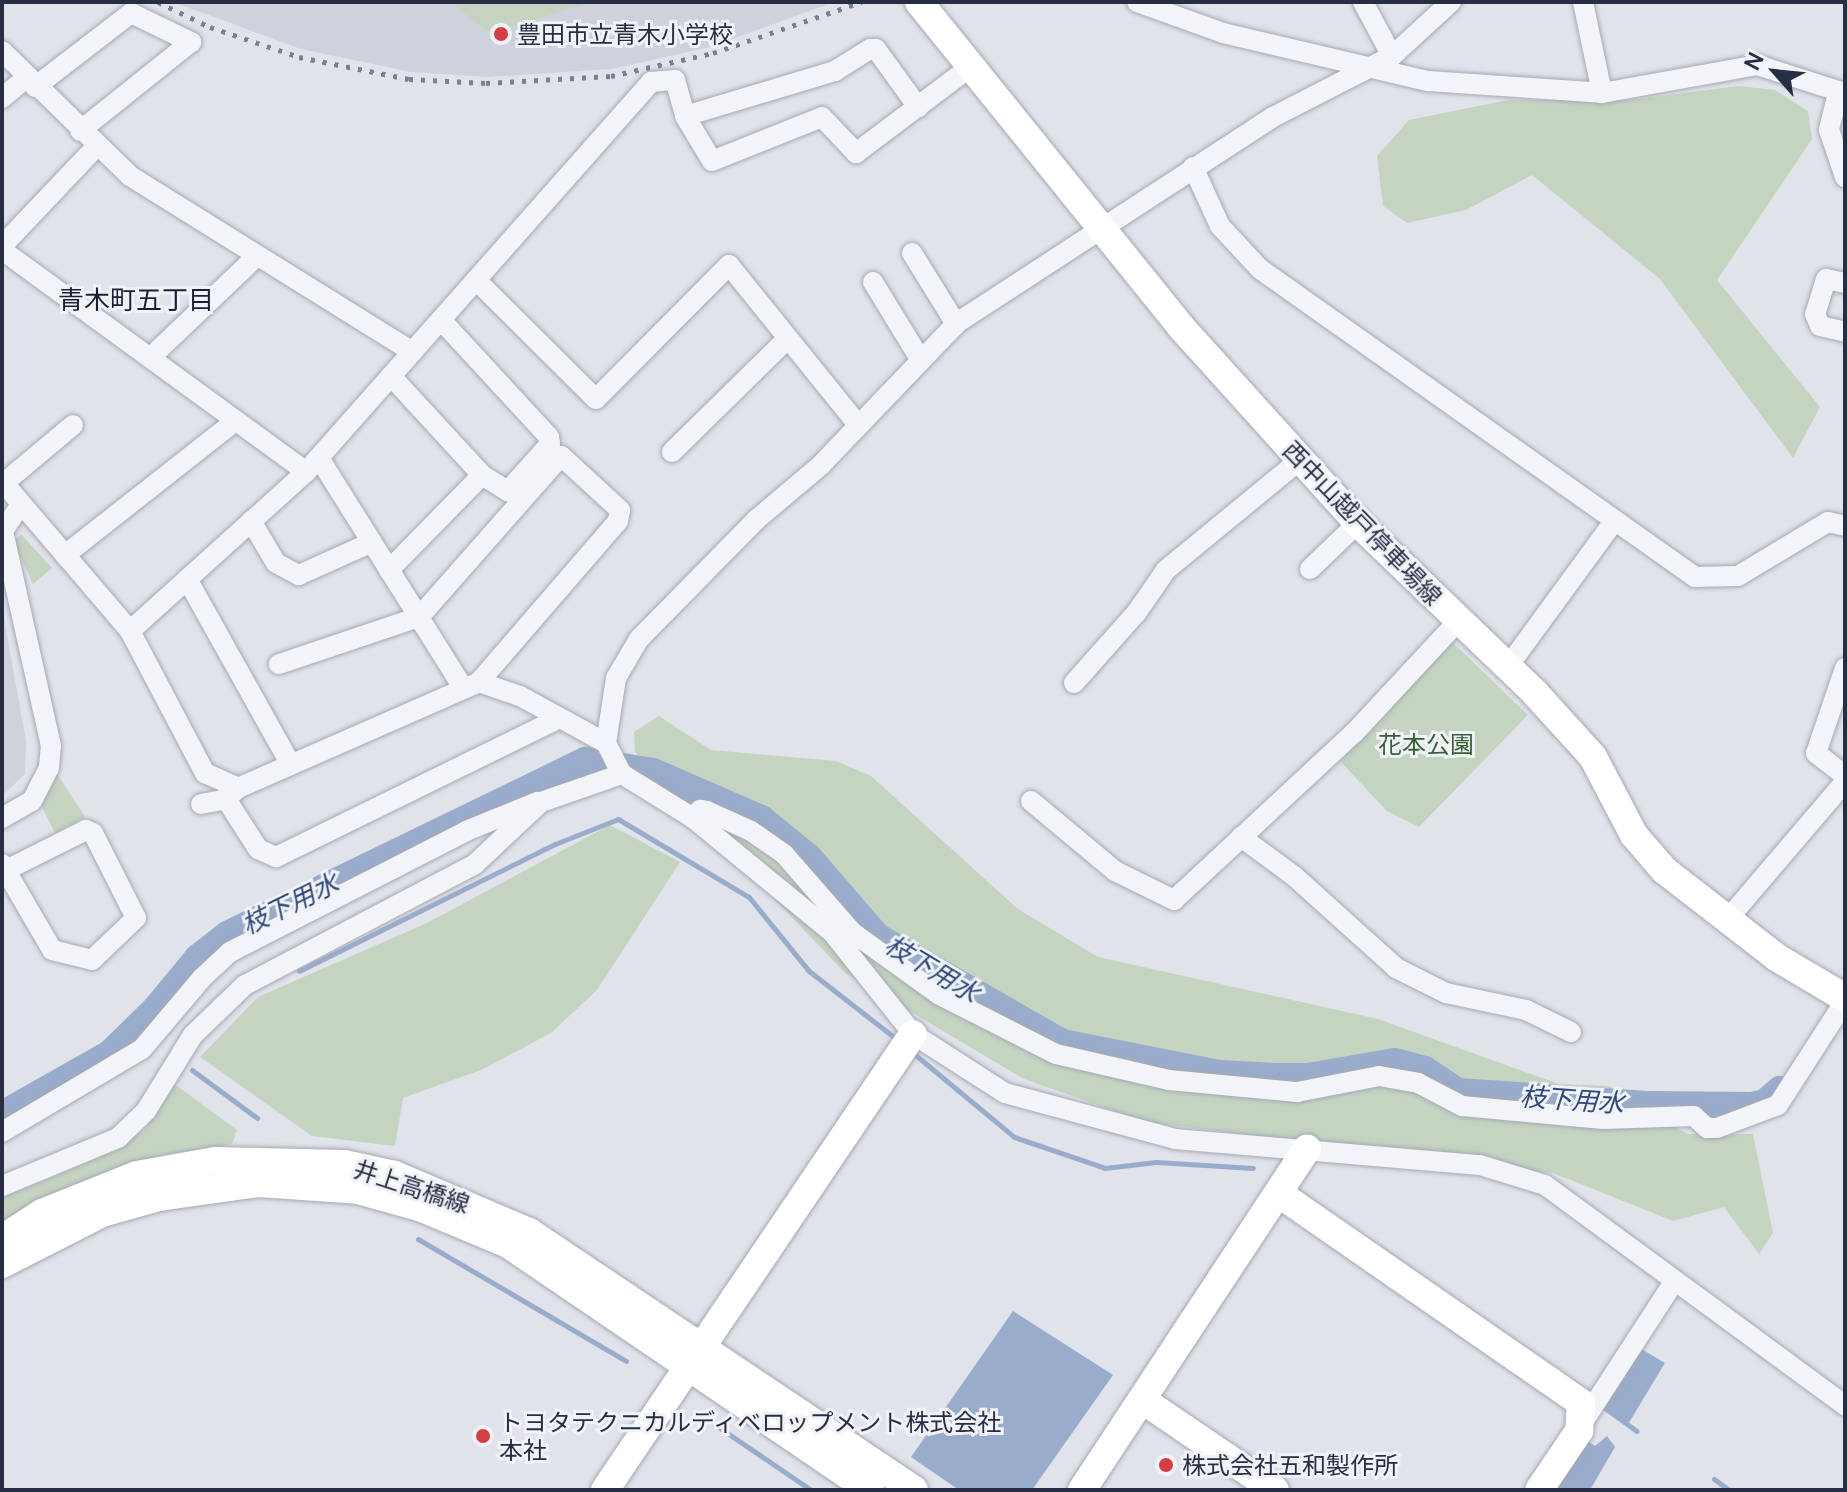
<!DOCTYPE html>
<meta charset="utf-8">
<style>
body{margin:0}
#map{position:relative;width:1847px;height:1492px;overflow:hidden;background:#e0e3ea;font-family:Manrope,"Noto Sans JP",sans-serif}
div>[style]{position:absolute}
[style*='--x']{left:calc(var(--x)*1px);top:calc(var(--y)*1px);width:calc(var(--w)*1px);rotate:calc(var(--a)*1deg)}
.built>*{inset:0;background:#ced2dc}
.green>*{inset:0;background:#c4d4c1}
.water>*{inset:0;background:#99accc;transform-origin:0 0}
.stream>*{height:5px;margin:-2.5px;padding:0 2.5px;transform-origin:2.5px;border-radius:2.5px;background:#99accc}
.river>*{height:28px;margin:-14px;padding:0 14px;transform-origin:14px;border-radius:14px;background:#99accc}
.roads{filter:drop-shadow(0 0 2px #a5a9b5) drop-shadow(0 0 2px #a5a9b5)}
.street>*{height:20px;margin:-10px;padding:0 10px;transform-origin:10px;border-radius:10px;background:#f3f4f8}
.secondary>*{height:28px;margin:-14px;padding:0 14px;transform-origin:14px;border-radius:14px;background:#fff}
.rail>*{height:5px;margin-top:-2.5px;transform-origin:0;background:repeating-linear-gradient(90deg,#788095 0 4px,transparent 0 12px)}
.dots>*{width:22px;height:22px;translate:-50% -50%;box-sizing:border-box;border:4px solid #f0f2f7;border-radius:50%}
span{translate:-50% -50%;white-space:nowrap;text-align:center;line-height:1.15;-webkit-text-stroke:6px #f0f2f7;paint-order:stroke}
.poi-label{font-size:24px;color:#272e43}
.left{translate:0 -50%;text-align:left}
.street-label{font-size:24px;color:#272e43}
.park-label{font-size:24px;color:#375f34}
.neighbourhood-label{font-size:26px;color:#1a2033}
.water-label{font-size:26px;color:#2f4879;font-style:italic}
.frame{position:absolute;inset:0;border:4px solid #272e43;pointer-events:none}
.north{position:absolute;left:1735px;top:32px;width:80px;height:80px;-webkit-text-stroke:6px #f0f2f7;paint-order:stroke;rotate:297deg;font-size:22px;font-weight:700;line-height:32px;text-align:center;color:#272e43}
.north::after{content:'';display:block;margin:auto;width:28px;height:36px;background:#272e43;clip-path:polygon(50% 0,100% 100%,50% 72%,0 100%)}
</style>
<div id="map">
<div class="built">
<i style="clip-path:polygon(173px 2px,834px 2px,710px 47px,612px 69px,488px 77px,411px 72px,301px 49px)"></i>
<i style="clip-path:polygon(2px 607px,26px 741px,25px 774px,2px 796px)"></i>
</div>
<div class="green">
<i style="clip-path:polygon(456px 2px,590px 2px,491px 34px,457px 8px)"></i>
<i style="clip-path:polygon(1738px 86px,1775px 90px,1808px 111px,1812px 139px,1717px 280px,1820px 407px,1793px 458px,1660px 279px,1532px 175px,1466px 210px,1407px 223px,1383px 206px,1377px 156px,1409px 120px,1508px 100px,1631px 100px)"></i>
<i style="clip-path:polygon(21px 534px,52px 568px,33px 584px,14px 543px)"></i>
<i style="clip-path:polygon(1450px 640px,1528px 715px,1419px 827px,1387px 811px,1340px 761px)"></i>
<i style="clip-path:polygon(659px 716px,711px 750px,836px 761px,871px 776px,1018px 909px,1098px 957px,1378px 1019px,1559px 1084px,1609px 1086px,1687px 1134px,1753px 1134px,1773px 1233px,1759px 1254px,1724px 1207px,1673px 1221px,1553px 1173px,1146px 1122px,1024px 1079px,845px 973px,635px 752px,634px 732px)"></i>
<i style="clip-path:polygon(56px 772px,85px 817px,55px 833px,39px 801px)"></i>
<i style="clip-path:polygon(610px 825px,680px 862px,597px 990px,551px 1033px,481px 1070px,403px 1098px,395px 1146px,312px 1136px,200px 1057px,258px 997px,427px 923px)"></i>
<i style="clip-path:polygon(173px 1083px,237px 1130px,232px 1144px,165px 1155px,68px 1187px,2px 1225px,2px 1198px,85px 1164px,145px 1130px)"></i>
</div>
<div class="water">
<i style="clip-path:polygon(1013px 1311px,1113px 1375px,1032px 1490px,959px 1490px,911px 1457px)"></i>
<i style="left:1640px;top:1348px;width:29px;height:70px;rotate:31deg"></i>
<i style="clip-path:polygon(1581px 1436px,1595px 1446px,1607px 1436px,1615px 1447px,1590px 1490px,1544px 1490px)"></i>
</div>
<div class="stream">
<i style="--x:299;--y:971;--w:286;--a:-26.4"></i>
<i style="--x:555;--y:844;--w:68;--a:-21.6"></i>
<i style="--x:618;--y:819;--w:152;--a:30.8"></i>
<i style="--x:749;--y:897;--w:95;--a:51"></i>
<i style="--x:809;--y:971;--w:114;--a:37.9"></i>
<i style="--x:913;--y:1053;--w:131;--a:39.7"></i>
<i style="--x:1014;--y:1137;--w:96;--a:18.8"></i>
<i style="--x:1105;--y:1168;--w:51;--a:-6.7"></i>
<i style="--x:1156;--y:1162;--w:97;--a:3.5"></i>
<i style="--x:192;--y:1070;--w:81;--a:36.4"></i>
<i style="--x:418;--y:1239;--w:241;--a:30.4"></i>
<i style="--x:1605;--y:1408;--w:39;--a:36"></i>
<i style="--x:714;--y:1424;--w:117;--a:34.2"></i>
<i style="--x:1714;--y:1479;--w:19;--a:36"></i>
</div>
<div class="river">
<i style="--x:2;--y:1115;--w:124;--a:-29.5"></i>
<i style="--x:110;--y:1054;--w:64;--a:-44.4"></i>
<i style="--x:156;--y:1009;--w:66;--a:-50.5"></i>
<i style="--x:198;--y:958;--w:37;--a:-38"></i>
<i style="--x:227;--y:935;--w:399;--a:-25.9"></i>
<i style="--x:586;--y:761;--w:68;--a:9.3"></i>
<i style="--x:653;--y:772;--w:118;--a:23.5"></i>
<i style="--x:761;--y:819;--w:60;--a:39"></i>
<i style="--x:808;--y:857;--w:106;--a:49.2"></i>
<i style="--x:877;--y:937;--w:213;--a:29.8"></i>
<i style="--x:1062;--y:1043;--w:160;--a:11.2"></i>
<i style="--x:1219;--y:1074;--w:56;--a:3.1"></i>
<i style="--x:1275;--y:1077;--w:33;--a:0"></i>
<i style="--x:1308;--y:1077;--w:88;--a:-9.8"></i>
<i style="--x:1395;--y:1062;--w:31;--a:15"></i>
<i style="--x:1425;--y:1070;--w:40;--a:34"></i>
<i style="--x:1458;--y:1092;--w:193;--a:3.9"></i>
<i style="--x:1651;--y:1105;--w:101;--a:0.6"></i>
<i style="--x:1752;--y:1106;--w:13;--a:-13"></i>
<i style="--x:1765;--y:1103;--w:20;--a:-41"></i>
</div>
<div class="roads">
<div class="street">
<i style="--x:1137;--y:2;--w:91;--a:19.8"></i>
<i style="--x:1223;--y:33;--w:211;--a:13.2"></i>
<i style="--x:1428;--y:81;--w:174;--a:3.9"></i>
<i style="--x:1602;--y:93;--w:158;--a:-10.2"></i>
<i style="--x:1757;--y:65;--w:92;--a:17.7"></i>
<i style="--x:1363;--y:2;--w:61;--a:61.8"></i>
<i style="--x:1451;--y:2;--w:80;--a:137.5"></i>
<i style="--x:1392;--y:56;--w:134;--a:152.9"></i>
<i style="--x:1273;--y:117;--w:379;--a:146.9"></i>
<i style="--x:956;--y:324;--w:195;--a:133.8"></i>
<i style="--x:821;--y:465;--w:84;--a:139.8"></i>
<i style="--x:757;--y:519;--w:168;--a:134.5"></i>
<i style="--x:639;--y:639;--w:45;--a:120.5"></i>
<i style="--x:616;--y:678;--w:66;--a:98.7"></i>
<i style="--x:606;--y:743;--w:35;--a:63"></i>
<i style="--x:622;--y:774;--w:84;--a:31.8"></i>
<i style="--x:693;--y:818;--w:180;--a:39.4"></i>
<i style="--x:832;--y:932;--w:130;--a:51.5"></i>
<i style="--x:913;--y:1034;--w:109;--a:32.7"></i>
<i style="--x:1005;--y:1093;--w:176;--a:15.1"></i>
<i style="--x:1175;--y:1139;--w:306;--a:4.9"></i>
<i style="--x:1480;--y:1165;--w:68;--a:17.1"></i>
<i style="--x:1545;--y:1185;--w:372;--a:36.3"></i>
<i style="--x:1583;--y:2;--w:93;--a:78.2"></i>
<i style="--x:2;--y:51;--w:179;--a:44.3"></i>
<i style="--x:130;--y:176;--w:333;--a:31.9"></i>
<i style="--x:35;--y:87;--w:121;--a:-37.6"></i>
<i style="--x:131;--y:13;--w:67;--a:25.8"></i>
<i style="--x:191;--y:42;--w:142;--a:141.3"></i>
<i style="--x:1838;--y:93;--w:38;--a:104"></i>
<i style="--x:1829;--y:130;--w:50;--a:71.2"></i>
<i style="--x:2;--y:98;--w:33;--a:-40"></i>
<i style="--x:685;--y:116;--w:157;--a:-16.7"></i>
<i style="--x:835;--y:71;--w:41;--a:-32.2"></i>
<i style="--x:870;--y:49;--w:6;--a:0"></i>
<i style="--x:876;--y:49;--w:72;--a:54.1"></i>
<i style="--x:1193;--y:167;--w:65;--a:65.4"></i>
<i style="--x:1220;--y:226;--w:59;--a:47.1"></i>
<i style="--x:1260;--y:269;--w:533;--a:35.3"></i>
<i style="--x:1695;--y:577;--w:43;--a:-1.3"></i>
<i style="--x:1738;--y:576;--w:105;--a:-31"></i>
<i style="--x:1828;--y:522;--w:17;--a:13"></i>
<i style="--x:2;--y:246;--w:138;--a:-46.5"></i>
<i style="--x:2;--y:250;--w:376;--a:36.1"></i>
<i style="--x:912;--y:253;--w:84;--a:58.2"></i>
<i style="--x:476;--y:280;--w:169;--a:44.8"></i>
<i style="--x:596;--y:399;--w:189;--a:-45.2"></i>
<i style="--x:729;--y:265;--w:206;--a:51.1"></i>
<i style="--x:873;--y:282;--w:90;--a:58.6"></i>
<i style="--x:1845;--y:283;--w:19;--a:-168"></i>
<i style="--x:1826;--y:279;--w:37;--a:107"></i>
<i style="--x:1815;--y:314;--w:13;--a:67"></i>
<i style="--x:1820;--y:326;--w:26;--a:13"></i>
<i style="--x:152;--y:356;--w:142;--a:-43.6"></i>
<i style="--x:391;--y:376;--w:134;--a:47.4"></i>
<i style="--x:482;--y:475;--w:31;--a:32"></i>
<i style="--x:508;--y:491;--w:63;--a:-48.2"></i>
<i style="--x:550;--y:444;--w:7;--a:-98"></i>
<i style="--x:549;--y:437;--w:159;--a:-132.7"></i>
<i style="--x:672;--y:452;--w:158;--a:-44.5"></i>
<i style="--x:319;--y:458;--w:271;--a:57.9"></i>
<i style="--x:2;--y:481;--w:197;--a:49.5"></i>
<i style="--x:130;--y:631;--w:161;--a:62.2"></i>
<i style="--x:205;--y:773;--w:36;--a:24"></i>
<i style="--x:238;--y:788;--w:263;--a:-23.7"></i>
<i style="--x:479;--y:682;--w:213;--a:-49.2"></i>
<i style="--x:618;--y:521;--w:11;--a:-80"></i>
<i style="--x:620;--y:510;--w:80;--a:-137.5"></i>
<i style="--x:561;--y:456;--w:215;--a:131.4"></i>
<i style="--x:419;--y:617;--w:148;--a:161.4"></i>
<i style="--x:4;--y:483;--w:90;--a:-40"></i>
<i style="--x:251;--y:521;--w:49;--a:59.2"></i>
<i style="--x:276;--y:563;--w:26;--a:28"></i>
<i style="--x:299;--y:575;--w:80;--a:-24.3"></i>
<i style="--x:65;--y:555;--w:216;--a:-38.2"></i>
<i style="--x:1310;--y:569;--w:66;--a:-43.8"></i>
<i style="--x:389;--y:570;--w:133;--a:-45.6"></i>
<i style="--x:187;--y:579;--w:211;--a:60.8"></i>
<i style="--x:130;--y:631;--w:237;--a:-42.1"></i>
<i style="--x:306;--y:472;--w:521;--a:-48.5"></i>
<i style="--x:651;--y:82;--w:24;--a:-5"></i>
<i style="--x:675;--y:80;--w:37;--a:74"></i>
<i style="--x:685;--y:116;--w:52;--a:59"></i>
<i style="--x:712;--y:161;--w:118;--a:-21.8"></i>
<i style="--x:822;--y:117;--w:50;--a:46.6"></i>
<i style="--x:856;--y:153;--w:143;--a:-37"></i>
<i style="--x:1845;--y:668;--w:90;--a:108.8"></i>
<i style="--x:1816;--y:753;--w:33;--a:38"></i>
<i style="--x:1842;--y:773;--w:9;--a:69"></i>
<i style="--x:1506;--y:669;--w:181;--a:-53.8"></i>
<i style="--x:479;--y:682;--w:43;--a:18.9"></i>
<i style="--x:520;--y:696;--w:98;--a:28.7"></i>
<i style="--x:1074;--y:683;--w:95;--a:-48.4"></i>
<i style="--x:1137;--y:612;--w:51;--a:-55.4"></i>
<i style="--x:1166;--y:570;--w:175;--a:-39.4"></i>
<i style="--x:238;--y:788;--w:16;--a:137"></i>
<i style="--x:226;--y:799;--w:59;--a:57.4"></i>
<i style="--x:258;--y:849;--w:20;--a:24"></i>
<i style="--x:276;--y:857;--w:316;--a:-26.1"></i>
<i style="--x:1031;--y:801;--w:109;--a:39.8"></i>
<i style="--x:1115;--y:871;--w:66;--a:26.2"></i>
<i style="--x:1174;--y:900;--w:246;--a:-42.9"></i>
<i style="--x:1354;--y:733;--w:153;--a:-47.1"></i>
<i style="--x:201;--y:804;--w:25;--a:-11"></i>
<i style="--x:2;--y:818;--w:34;--a:-30"></i>
<i style="--x:32;--y:801;--w:38;--a:-63"></i>
<i style="--x:49;--y:767;--w:21;--a:-85"></i>
<i style="--x:51;--y:746;--w:220;--a:-102.6"></i>
<i style="--x:3;--y:531;--w:32;--a:-56"></i>
<i style="--x:693;--y:818;--w:11;--a:-49"></i>
<i style="--x:700;--y:810;--w:7;--a:8"></i>
<i style="--x:707;--y:811;--w:48;--a:24.4"></i>
<i style="--x:751;--y:831;--w:40;--a:34.9"></i>
<i style="--x:784;--y:854;--w:103;--a:48.9"></i>
<i style="--x:852;--y:932;--w:106;--a:35.8"></i>
<i style="--x:938;--y:994;--w:132;--a:27"></i>
<i style="--x:1056;--y:1054;--w:116;--a:13"></i>
<i style="--x:1169;--y:1080;--w:129;--a:5.4"></i>
<i style="--x:1297;--y:1092;--w:84;--a:-11"></i>
<i style="--x:1379;--y:1076;--w:40;--a:10"></i>
<i style="--x:1418;--y:1083;--w:50;--a:27.6"></i>
<i style="--x:1462;--y:1106;--w:142;--a:5.3"></i>
<i style="--x:1603;--y:1119;--w:91;--a:-1.9"></i>
<i style="--x:1694;--y:1116;--w:18;--a:43"></i>
<i style="--x:1707;--y:1128;--w:10;--a:0"></i>
<i style="--x:1717;--y:1128;--w:65;--a:-20.7"></i>
<i style="--x:1778;--y:1105;--w:124;--a:-57.2"></i>
<i style="--x:1241;--y:837;--w:66;--a:36.3"></i>
<i style="--x:1294;--y:876;--w:137;--a:42"></i>
<i style="--x:1396;--y:968;--w:56;--a:26.6"></i>
<i style="--x:1446;--y:993;--w:82;--a:12"></i>
<i style="--x:1526;--y:1010;--w:50;--a:26.1"></i>
<i style="--x:2;--y:864;--w:99;--a:59.8"></i>
<i style="--x:52;--y:950;--w:41;--a:14"></i>
<i style="--x:92;--y:960;--w:61;--a:-43.7"></i>
<i style="--x:136;--y:918;--w:95;--a:-116.8"></i>
<i style="--x:93;--y:833;--w:8;--a:-157"></i>
<i style="--x:86;--y:830;--w:89;--a:153.4"></i>
<i style="--x:1727;--y:920;--w:182;--a:-49.5"></i>
<i style="--x:2;--y:1132;--w:163;--a:-30.7"></i>
<i style="--x:142;--y:1049;--w:93;--a:-49.8"></i>
<i style="--x:202;--y:978;--w:38;--a:-43"></i>
<i style="--x:230;--y:952;--w:265;--a:-27.1"></i>
<i style="--x:466;--y:831;--w:77;--a:-22.2"></i>
<i style="--x:2;--y:1186;--w:126;--a:-22.5"></i>
<i style="--x:118;--y:1138;--w:39;--a:-44"></i>
<i style="--x:146;--y:1111;--w:89;--a:-58.3"></i>
<i style="--x:193;--y:1035;--w:72;--a:-43.9"></i>
<i style="--x:245;--y:985;--w:260;--a:-27.7"></i>
<i style="--x:475;--y:864;--w:91;--a:-43.2"></i>
<i style="--x:541;--y:802;--w:86;--a:-19.1"></i>
<i style="--x:1581;--y:1425;--w:171;--a:-57"></i>
</div>
<div class="secondary">
<i style="--x:919;--y:2;--w:417;--a:51.1"></i>
<i style="--x:1181;--y:327;--w:264;--a:47.9"></i>
<i style="--x:1358;--y:523;--w:245;--a:43.8"></i>
<i style="--x:1535;--y:693;--w:86;--a:47.8"></i>
<i style="--x:1593;--y:757;--w:88;--a:62.3"></i>
<i style="--x:1634;--y:835;--w:46;--a:49.4"></i>
<i style="--x:1664;--y:870;--w:142;--a:37.8"></i>
<i style="--x:1776;--y:957;--w:80;--a:30.7"></i>
<i style="--x:1281;--y:1195;--w:365;--a:34.7"></i>
<i style="--x:1581;--y:1403;--w:28;--a:94"></i>
<i style="--x:1579;--y:1431;--w:71;--a:124.1"></i>
<i style="--x:2;--y:1239;--w:48;--a:-33"></i>
<i style="--x:42;--y:1213;--w:102;--a:-21.8"></i>
<i style="--x:137;--y:1175;--w:79;--a:-10.2"></i>
<i style="--x:215;--y:1161;--w:129;--a:1.3"></i>
<i style="--x:344;--y:1164;--w:52;--a:12.2"></i>
<i style="--x:395;--y:1175;--w:146;--a:23"></i>
<i style="--x:529;--y:1232;--w:463;--a:33.8"></i>
<i style="--x:2;--y:1264;--w:112;--a:-27"></i>
<i style="--x:102;--y:1213;--w:59;--a:-15.7"></i>
<i style="--x:159;--y:1197;--w:101;--a:-8"></i>
<i style="--x:259;--y:1183;--w:99;--a:4"></i>
<i style="--x:358;--y:1190;--w:66;--a:15.7"></i>
<i style="--x:422;--y:1208;--w:93;--a:22.7"></i>
<i style="--x:508;--y:1244;--w:438;--a:34.2"></i>
<i style="--x:1144;--y:1401;--w:158;--a:34.2"></i>
<i style="--x:605;--y:1490;--w:550;--a:-55.96"></i>
<i style="--x:1082;--y:1490;--w:409;--a:-56.6"></i>
</div>
</div>
<div class="rail">
<i style="--x:158;--y:2;--w:58;--a:25.7"></i>
<i style="--x:210;--y:27;--w:94;--a:18.6"></i>
<i style="--x:299;--y:57;--w:112;--a:11.3"></i>
<i style="--x:409;--y:79;--w:77;--a:3"></i>
<i style="--x:486;--y:83;--w:125;--a:-3.2"></i>
<i style="--x:611;--y:76;--w:105;--a:-12.7"></i>
<i style="--x:713;--y:53;--w:157;--a:-19"></i>
</div>
<div class="dots">
<i style="left:501px;top:34px;background:#d73d44"></i>
<i style="left:483px;top:1436px;background:#d73d44"></i>
<i style="left:1166px;top:1465px;background:#d73d44"></i>
</div>
<div class="poi-label">
<span class="left" style="left:517px;top:34px">豊田市立青木小学校</span>
<span class="left" style="left:499px;top:1436px">トヨタテクニカルディベロップメント株式会社<br>本社</span>
<span class="left" style="left:1182px;top:1465px">株式会社五和製作所</span>
</div>
<div class="street-label">
<span style="left:1363px;top:523px;rotate:46deg">西中山越戸停車場線</span>
<span style="left:412px;top:1186px;rotate:18deg">井上高橋線</span>
</div>
<div class="park-label">
<span style="left:1426px;top:744px">花本公園</span>
</div>
<div class="neighbourhood-label">
<span style="left:136px;top:300px">青木町五丁目</span>
</div>
<div class="water-label">
<span style="left:290px;top:904px;rotate:-26deg">枝下用水</span>
<span style="left:932px;top:969px;rotate:31deg">枝下用水</span>
<span style="left:1572px;top:1100px;rotate:4deg">枝下用水</span>
</div>
<div class="frame"></div>
<div class="north">N</div>
</div>
